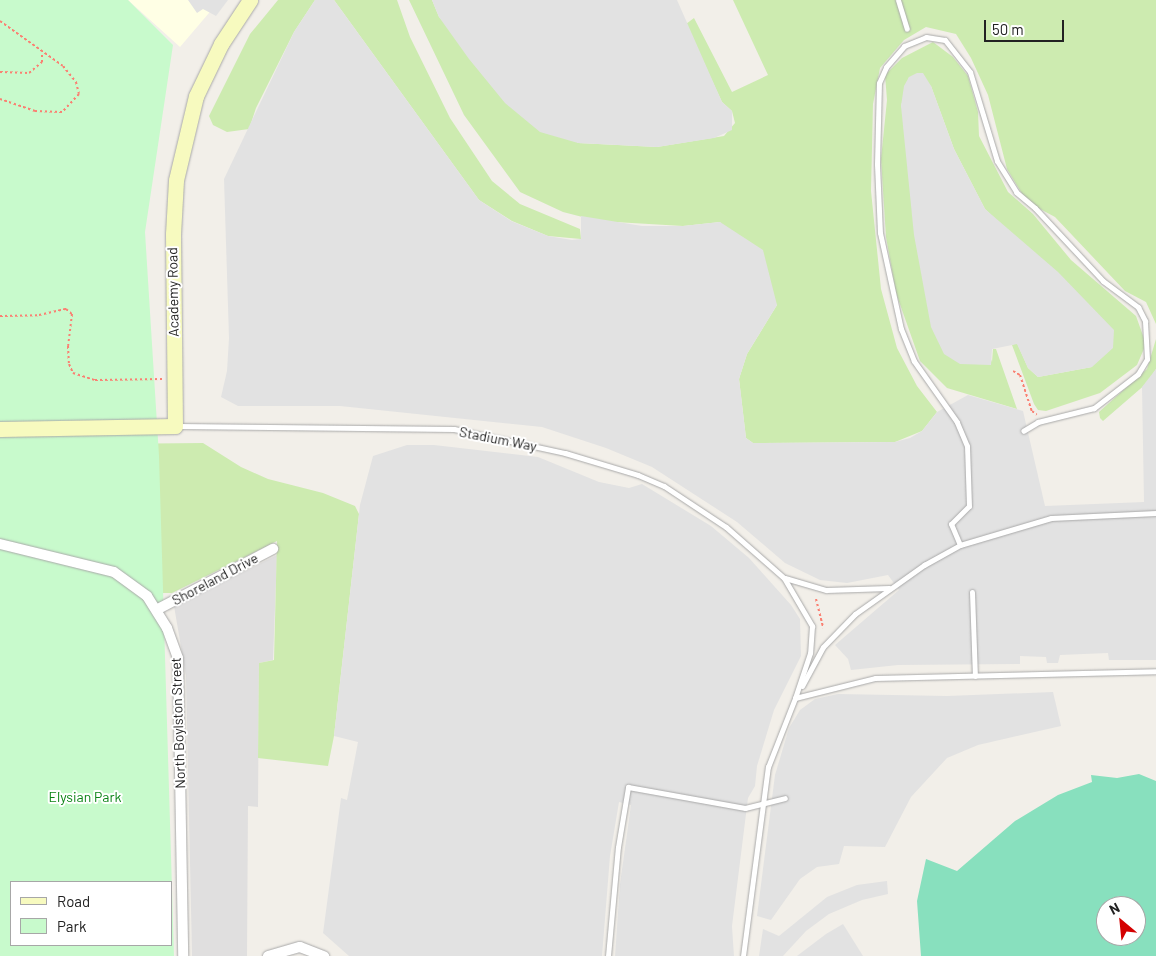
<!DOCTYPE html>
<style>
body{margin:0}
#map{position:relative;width:1156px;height:956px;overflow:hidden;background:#f2efe9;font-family:Barlow,sans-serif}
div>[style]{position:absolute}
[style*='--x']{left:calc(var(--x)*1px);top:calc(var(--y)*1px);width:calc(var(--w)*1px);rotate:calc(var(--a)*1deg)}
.residential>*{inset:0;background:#e0dfdf}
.education>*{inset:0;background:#ffffe5}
.grass>*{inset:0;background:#cdebb0}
.park>*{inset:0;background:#c8facc}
.pitch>*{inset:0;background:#88e0be}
.parking>*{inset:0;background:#e2e2e2}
.path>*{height:2px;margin-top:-1px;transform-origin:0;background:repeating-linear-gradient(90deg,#fa8072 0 2.5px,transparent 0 5px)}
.roads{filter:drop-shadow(0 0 1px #a9a9a9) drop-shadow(0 0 1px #a9a9a9)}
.lane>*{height:5px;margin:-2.5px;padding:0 2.5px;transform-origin:2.5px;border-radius:2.5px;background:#fff}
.street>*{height:10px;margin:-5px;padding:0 5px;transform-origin:5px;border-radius:5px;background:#fff}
.secondary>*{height:15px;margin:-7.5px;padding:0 7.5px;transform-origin:7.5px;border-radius:7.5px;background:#f7fabf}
span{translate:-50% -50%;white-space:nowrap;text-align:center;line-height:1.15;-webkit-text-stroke:4px #fff;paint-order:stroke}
.street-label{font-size:14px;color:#222}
.park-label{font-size:14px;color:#0c8416}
.legend{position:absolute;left:10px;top:881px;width:162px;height:65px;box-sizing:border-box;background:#fff;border:1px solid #a7a7a7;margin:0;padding:6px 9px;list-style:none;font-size:15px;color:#222}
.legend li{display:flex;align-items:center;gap:10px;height:25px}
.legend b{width:25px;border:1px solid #a7a7a7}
.north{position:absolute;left:1096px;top:896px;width:50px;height:50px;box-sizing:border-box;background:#fff;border:1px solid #a7a7a7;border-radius:50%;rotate:332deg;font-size:14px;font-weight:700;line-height:20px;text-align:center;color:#222}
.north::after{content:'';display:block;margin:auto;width:18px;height:22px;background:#d40000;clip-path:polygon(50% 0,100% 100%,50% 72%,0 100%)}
.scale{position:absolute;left:984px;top:20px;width:80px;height:22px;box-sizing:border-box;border:2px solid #222;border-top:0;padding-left:6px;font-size:15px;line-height:18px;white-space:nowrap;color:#222;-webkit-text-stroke:4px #fff;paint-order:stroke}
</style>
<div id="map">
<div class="residential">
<i style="clip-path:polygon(277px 555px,273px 660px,259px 663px,258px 807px,248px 806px,247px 956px,192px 956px,186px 676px,174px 606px)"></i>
</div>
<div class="education">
<i style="clip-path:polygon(128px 0,220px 0,180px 47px)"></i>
</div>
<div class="grass">
<i style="clip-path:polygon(278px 0,315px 0,294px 32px,256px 108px,249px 129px,227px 132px,213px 125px,209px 116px,250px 34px)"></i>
<i style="clip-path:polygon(334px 0,397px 0,410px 37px,450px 118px,492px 181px,520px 204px,580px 229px,581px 239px,548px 236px,512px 221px,479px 200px)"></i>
<i style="clip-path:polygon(409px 0,432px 0,439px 17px,578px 143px,657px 147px,724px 136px,735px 123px,732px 111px,722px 102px,686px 24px,694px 18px,732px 92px,768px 75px,733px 0,1156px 0,1156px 324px,1146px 302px,1125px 291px,1055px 217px,1027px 202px,1007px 169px,988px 95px,971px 58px,956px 34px,926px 27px,904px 40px,880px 68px,873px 104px,871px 191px,881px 289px,897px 348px,917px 386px,937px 412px,922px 431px,895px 442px,753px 443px,746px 438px,739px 379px,747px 354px,777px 305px,720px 222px,683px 226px,598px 221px,563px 212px,520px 192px,464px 115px)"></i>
<i style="clip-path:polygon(933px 42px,953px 57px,968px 76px,978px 112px,979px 136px,1008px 192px,1033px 214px,1071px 260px,1136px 316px,1146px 344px,1137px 365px,1100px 393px,1046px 411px,1038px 410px,1034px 404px,1012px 345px,1017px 343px,1028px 368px,1038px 377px,1092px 367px,1008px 231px,985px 209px,954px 149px,931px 86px,909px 77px,901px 106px,992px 362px,993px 349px,996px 349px,1017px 409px,947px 388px,920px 361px,896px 293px,886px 237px,881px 159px,887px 100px,885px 75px,902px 58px)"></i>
<i style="clip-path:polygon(1156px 339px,1156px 369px,1147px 383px,1103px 421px,1100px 418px,1099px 412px,1147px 369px)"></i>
<i style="clip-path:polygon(203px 443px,241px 467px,268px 479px,323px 493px,355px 506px,359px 514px,334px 736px,328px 766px,258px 758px,259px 663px,274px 660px,277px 541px,172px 593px,156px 593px,0 445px)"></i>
</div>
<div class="park">
<i style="clip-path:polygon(evenodd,0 0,128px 0,173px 45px,145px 232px,159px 456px,174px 956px,0 956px,0 0,11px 882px,171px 882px,171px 945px,11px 945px,11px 882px)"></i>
</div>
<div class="pitch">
<i style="clip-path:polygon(evenodd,1139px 774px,1156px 781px,1156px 956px,921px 956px,917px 901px,926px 859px,957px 871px,1015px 821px,1058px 795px,1092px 782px,1091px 775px,1117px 778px,1139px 774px,1106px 906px,1136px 906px,1136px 936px,1106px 936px,1106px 906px)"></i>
</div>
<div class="parking">
<i style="clip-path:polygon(188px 0,228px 0,216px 16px,203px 9px,197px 13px)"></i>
<i style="clip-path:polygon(315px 0,334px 0,479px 200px,511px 221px,548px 236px,572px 240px,581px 239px,581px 216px,642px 226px,683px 226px,720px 222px,763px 250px,777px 305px,747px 354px,739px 379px,746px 438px,753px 443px,895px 442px,910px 438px,922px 431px,937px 412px,968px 395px,1023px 411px,1045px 506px,1144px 502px,1142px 387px,1156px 369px,1156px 660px,1109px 660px,1108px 653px,1060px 655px,1058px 663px,1047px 663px,1046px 657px,1020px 656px,1020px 664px,898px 665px,851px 670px,848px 659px,835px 645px,899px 590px,888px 575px,847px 583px,820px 580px,785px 563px,737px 522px,652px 467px,606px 448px,542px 427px,340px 406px,238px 406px,221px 397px,227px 371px,229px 338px,224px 179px,294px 32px)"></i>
<i style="clip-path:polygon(432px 0,677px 0,722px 102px,732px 111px,732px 130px,714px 138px,657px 147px,578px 143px,540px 132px,505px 103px,469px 59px,439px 17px)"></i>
<i style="clip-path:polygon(917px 73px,923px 73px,931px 86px,954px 149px,985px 209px,1058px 272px,1114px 330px,1113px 348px,1092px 367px,1038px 377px,1028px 368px,1017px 344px,992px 349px,991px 365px,960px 364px,944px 354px,931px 327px,914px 235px,901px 106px,904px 86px,909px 77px)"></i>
<i style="clip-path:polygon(407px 445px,434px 445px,538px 457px,599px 482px,629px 488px,642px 484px,711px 526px,749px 558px,791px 605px,800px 619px,801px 656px,774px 710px,757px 766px,755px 786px,748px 798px,732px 926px,734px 956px,615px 956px,620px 884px,631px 805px,619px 802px,610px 856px,602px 956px,349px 956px,323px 933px,341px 798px,347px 800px,358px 742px,334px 736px,360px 505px,373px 456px)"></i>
<i style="clip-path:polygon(1053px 692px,1061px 726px,978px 745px,947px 758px,911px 797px,885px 847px,844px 846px,839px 864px,817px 867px,800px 879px,771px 920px,757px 916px,775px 775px,789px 728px,800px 710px,815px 699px,838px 694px,947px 696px)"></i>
<i style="clip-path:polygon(887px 881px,888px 894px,862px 900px,829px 914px,806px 931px,783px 956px,759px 956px,763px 929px,779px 936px,827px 897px,857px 885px)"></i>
<i style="clip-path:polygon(843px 924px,863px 956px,797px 956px,826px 934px)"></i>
</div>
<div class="path">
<i style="--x:0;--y:21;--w:77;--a:35.5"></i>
<i style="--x:63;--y:66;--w:21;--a:51"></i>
<i style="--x:76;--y:82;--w:12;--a:76"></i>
<i style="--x:79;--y:94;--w:25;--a:133"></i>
<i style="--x:62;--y:112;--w:27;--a:-178"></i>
<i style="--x:35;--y:111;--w:37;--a:-161"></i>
<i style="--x:0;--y:72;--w:29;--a:2"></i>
<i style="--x:29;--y:73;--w:17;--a:-40"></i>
<i style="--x:42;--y:62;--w:10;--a:-90"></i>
<i style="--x:0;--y:316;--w:39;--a:-1"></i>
<i style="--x:39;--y:315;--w:28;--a:-13"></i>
<i style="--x:66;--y:309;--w:8;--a:40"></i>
<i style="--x:72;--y:314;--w:32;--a:97"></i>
<i style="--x:68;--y:346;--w:18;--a:87"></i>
<i style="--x:69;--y:364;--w:10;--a:66"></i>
<i style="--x:73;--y:373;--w:23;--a:18"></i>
<i style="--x:95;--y:380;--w:67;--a:-0.9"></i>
<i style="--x:1013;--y:371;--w:8;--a:30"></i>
<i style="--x:1020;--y:375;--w:38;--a:72"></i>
<i style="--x:1032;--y:411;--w:6;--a:39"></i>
<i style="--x:816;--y:599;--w:30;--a:76"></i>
</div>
<div class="roads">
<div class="lane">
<i style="--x:898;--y:0;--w:30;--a:73"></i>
<i style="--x:178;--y:426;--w:276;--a:0.6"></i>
<i style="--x:454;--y:429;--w:114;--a:12.2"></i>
<i style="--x:565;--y:453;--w:76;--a:16.8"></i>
<i style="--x:638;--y:475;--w:28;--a:23"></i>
<i style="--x:664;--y:486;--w:74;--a:33.5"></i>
<i style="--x:726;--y:527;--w:77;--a:41.3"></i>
<i style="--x:784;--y:578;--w:56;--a:59.7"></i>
<i style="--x:812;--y:626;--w:27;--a:94"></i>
<i style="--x:810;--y:653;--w:47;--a:108.4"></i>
<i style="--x:960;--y:545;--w:23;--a:-113"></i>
<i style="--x:951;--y:524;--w:25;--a:-45"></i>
<i style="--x:969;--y:506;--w:60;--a:-91.9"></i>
<i style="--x:967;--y:446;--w:26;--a:-113"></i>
<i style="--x:957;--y:422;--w:75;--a:-125.2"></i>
<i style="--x:914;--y:361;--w:35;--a:-112"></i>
<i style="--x:901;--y:329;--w:98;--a:-102.3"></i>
<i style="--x:880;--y:233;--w:69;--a:-92.5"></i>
<i style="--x:877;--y:164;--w:81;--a:-88.6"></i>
<i style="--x:879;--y:83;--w:17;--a:-66"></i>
<i style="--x:886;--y:67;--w:28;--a:-49"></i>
<i style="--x:904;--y:46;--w:24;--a:-22"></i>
<i style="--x:926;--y:37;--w:19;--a:9"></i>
<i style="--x:945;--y:40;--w:41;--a:52"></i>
<i style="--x:970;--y:72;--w:93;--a:73.1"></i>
<i style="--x:997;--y:161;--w:36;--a:58"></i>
<i style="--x:1016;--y:192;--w:25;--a:40"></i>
<i style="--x:1035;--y:208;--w:100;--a:47"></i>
<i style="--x:1103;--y:281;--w:44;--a:36.6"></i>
<i style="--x:1138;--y:307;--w:16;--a:63"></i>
<i style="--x:1145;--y:321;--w:38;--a:87"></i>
<i style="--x:1147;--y:359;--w:17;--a:121"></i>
<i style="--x:1138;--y:374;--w:56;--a:142.3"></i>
<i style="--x:1094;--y:408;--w:58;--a:166"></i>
<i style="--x:1038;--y:422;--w:17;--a:149"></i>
<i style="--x:785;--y:578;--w:43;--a:16.3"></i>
<i style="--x:826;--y:590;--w:63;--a:-1.8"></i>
<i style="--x:972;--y:592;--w:84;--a:88"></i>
<i style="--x:802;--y:686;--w:44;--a:-61.7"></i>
<i style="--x:823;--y:647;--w:46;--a:-45.9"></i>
<i style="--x:855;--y:614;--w:85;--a:-35.4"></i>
<i style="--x:924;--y:565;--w:41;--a:-29.1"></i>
<i style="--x:960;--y:545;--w:95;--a:-16.5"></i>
<i style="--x:1051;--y:518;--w:105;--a:-2.7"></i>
<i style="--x:608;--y:956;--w:109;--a:-84.8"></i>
<i style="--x:618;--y:847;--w:61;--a:-80.5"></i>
<i style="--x:628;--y:787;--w:119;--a:10.2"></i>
<i style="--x:745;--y:808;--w:41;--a:-14"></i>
<i style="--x:743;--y:956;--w:191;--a:-82.5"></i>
<i style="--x:768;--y:767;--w:74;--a:-68.6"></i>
<i style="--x:795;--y:698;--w:82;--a:-14"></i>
<i style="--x:875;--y:678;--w:281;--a:-1.4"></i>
</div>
<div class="street">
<i style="--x:0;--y:544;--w:117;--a:13.8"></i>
<i style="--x:114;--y:572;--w:41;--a:36"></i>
<i style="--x:147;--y:596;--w:38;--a:58"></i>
<i style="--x:167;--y:628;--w:32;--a:70"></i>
<i style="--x:178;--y:658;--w:298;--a:89"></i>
<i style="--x:158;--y:609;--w:130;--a:-27.6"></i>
<i style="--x:268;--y:956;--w:33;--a:-16"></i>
<i style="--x:300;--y:947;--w:26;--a:21"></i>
</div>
<div class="secondary">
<i style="--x:0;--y:429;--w:175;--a:-1"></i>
<i style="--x:175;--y:426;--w:192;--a:-90.6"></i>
<i style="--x:173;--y:234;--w:54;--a:-86.8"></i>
<i style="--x:176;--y:180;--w:86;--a:-76.6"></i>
<i style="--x:196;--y:96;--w:58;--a:-64.3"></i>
<i style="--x:221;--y:44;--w:53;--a:-56.6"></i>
</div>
</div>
<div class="street-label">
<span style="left:173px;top:292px;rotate:-91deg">Academy Road</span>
<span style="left:498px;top:439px;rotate:11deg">Stadium Way</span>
<span style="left:215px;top:579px;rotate:-28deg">Shoreland Drive</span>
<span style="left:178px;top:723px;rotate:-92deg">North Boylston Street</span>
</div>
<div class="park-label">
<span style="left:85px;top:797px">Elysian Park</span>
</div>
<ul class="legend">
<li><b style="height:6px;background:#f7fabf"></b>Road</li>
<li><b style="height:14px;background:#c8facc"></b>Park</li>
</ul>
<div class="north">N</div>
<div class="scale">50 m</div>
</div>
